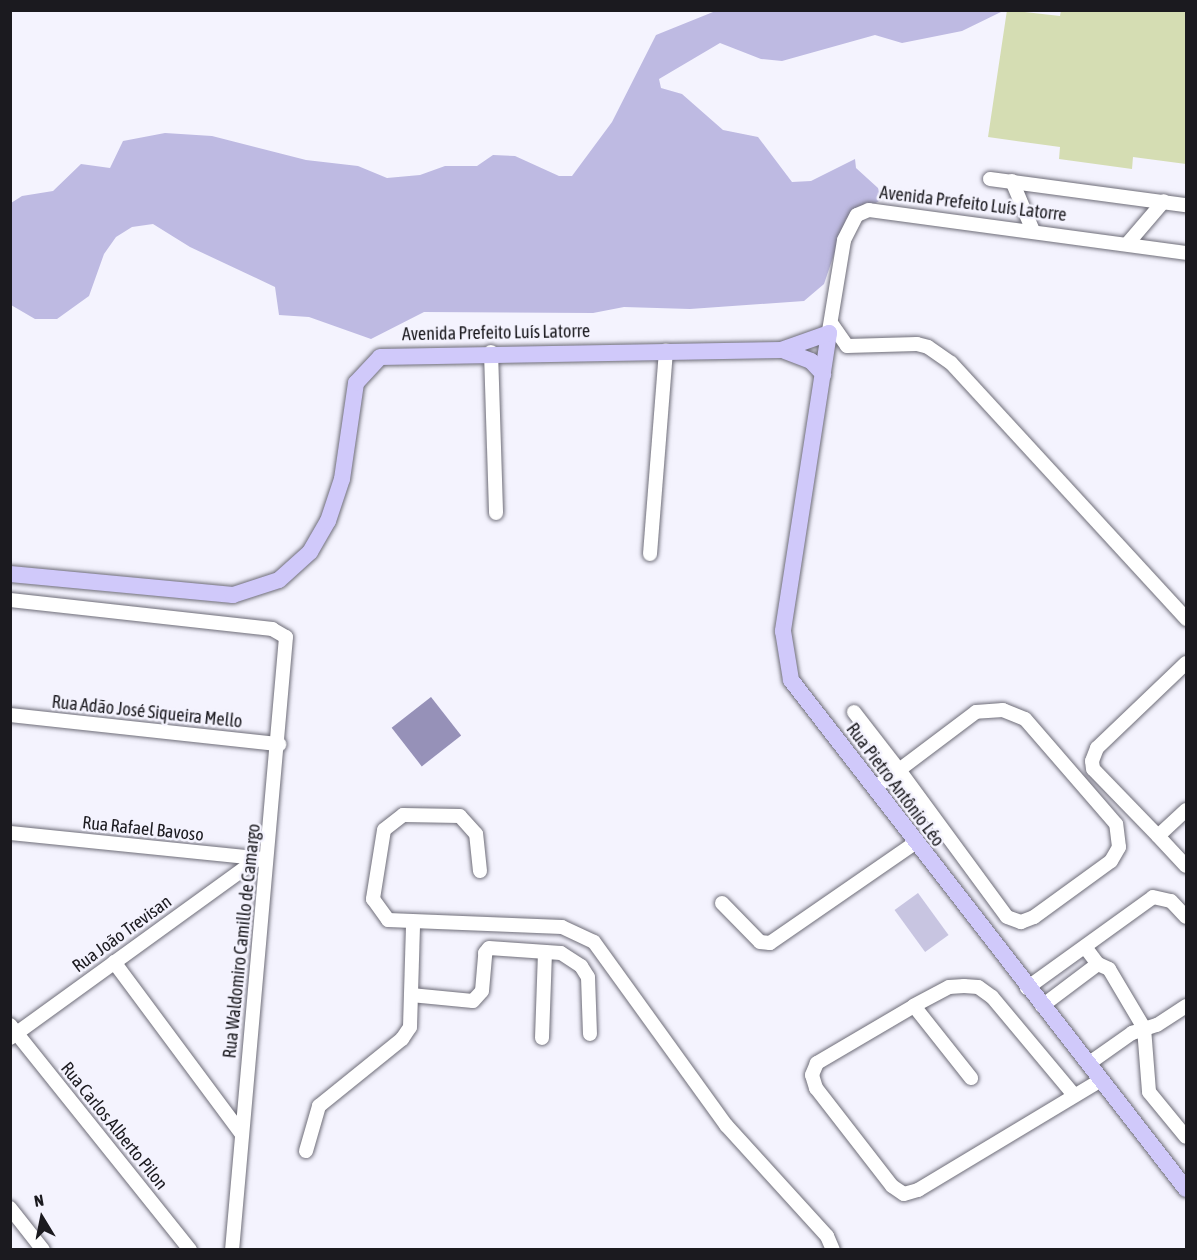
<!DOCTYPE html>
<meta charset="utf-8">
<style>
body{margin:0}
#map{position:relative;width:1197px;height:1260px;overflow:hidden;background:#f4f3fe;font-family:"Asap Condensed",sans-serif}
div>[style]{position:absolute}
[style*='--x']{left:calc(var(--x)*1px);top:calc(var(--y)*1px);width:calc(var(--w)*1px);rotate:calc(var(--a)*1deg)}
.green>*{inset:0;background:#c8c5e1;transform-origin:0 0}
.forest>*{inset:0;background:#bebae2}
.water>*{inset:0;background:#9691b8;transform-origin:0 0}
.building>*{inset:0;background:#d5ddb3}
.roads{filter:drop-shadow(0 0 2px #6e6d78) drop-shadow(0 0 2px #6e6d78)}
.minor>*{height:14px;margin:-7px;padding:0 7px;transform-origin:7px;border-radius:7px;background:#fff}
.major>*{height:16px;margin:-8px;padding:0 8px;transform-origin:8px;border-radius:8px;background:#d0c9fa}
span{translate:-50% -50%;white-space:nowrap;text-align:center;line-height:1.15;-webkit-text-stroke:5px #f4f3fe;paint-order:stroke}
.street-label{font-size:18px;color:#1b1a1f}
.frame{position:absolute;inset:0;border:12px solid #1b1a1f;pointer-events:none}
.north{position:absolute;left:12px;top:1188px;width:60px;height:60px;-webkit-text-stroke:4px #f4f3fe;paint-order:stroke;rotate:350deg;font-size:16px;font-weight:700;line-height:24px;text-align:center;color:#1b1a1f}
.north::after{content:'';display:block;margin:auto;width:21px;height:27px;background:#1b1a1f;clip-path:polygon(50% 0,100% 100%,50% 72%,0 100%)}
</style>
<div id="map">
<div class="green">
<i style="left:918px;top:893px;width:52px;height:29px;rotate:54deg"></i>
</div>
<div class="forest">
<i style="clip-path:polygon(718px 10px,1003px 11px,962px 31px,902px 43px,875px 35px,782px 61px,761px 59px,720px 43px,659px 79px,661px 88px,682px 94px,723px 130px,758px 137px,792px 182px,811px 181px,855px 159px,856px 168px,878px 188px,881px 200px,846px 219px,824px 284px,804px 301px,690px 309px,624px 307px,593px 313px,424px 312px,371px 339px,309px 317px,279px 315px,275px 287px,190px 247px,153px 224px,132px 227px,116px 237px,104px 254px,89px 296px,57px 319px,35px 319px,11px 305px,11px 203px,22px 196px,53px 191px,81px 164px,110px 168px,123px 141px,165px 133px,212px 136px,306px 160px,358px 166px,387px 178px,420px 175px,445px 166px,477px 166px,493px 155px,515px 156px,559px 176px,572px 176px,612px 122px,656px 35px)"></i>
</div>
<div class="water">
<i style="left:431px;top:697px;width:49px;height:50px;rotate:52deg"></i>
</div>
<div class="building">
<i style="clip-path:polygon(1007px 10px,1060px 16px,1061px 10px,1186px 10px,1186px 164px,1133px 157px,1132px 169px,1059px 159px,1060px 147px,988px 137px)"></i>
</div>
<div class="roads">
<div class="minor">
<i style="--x:990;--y:179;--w:198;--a:7.6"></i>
<i style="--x:1012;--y:181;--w:54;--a:67.2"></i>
<i style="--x:1128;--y:243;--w:55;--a:-49.4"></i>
<i style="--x:831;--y:323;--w:28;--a:55"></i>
<i style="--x:847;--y:346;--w:70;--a:-1.6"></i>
<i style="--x:917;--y:344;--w:11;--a:15"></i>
<i style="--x:928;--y:347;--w:28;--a:35"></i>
<i style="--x:951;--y:363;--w:348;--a:47.4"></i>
<i style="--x:829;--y:331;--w:92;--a:-80.6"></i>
<i style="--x:844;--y:240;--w:28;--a:-63"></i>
<i style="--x:857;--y:215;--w:13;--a:-23"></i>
<i style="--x:869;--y:210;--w:320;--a:7.7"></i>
<i style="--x:491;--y:352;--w:161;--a:88.2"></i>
<i style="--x:650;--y:554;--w:204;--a:-85.5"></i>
<i style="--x:10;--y:600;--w:264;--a:6.3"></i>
<i style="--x:272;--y:629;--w:16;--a:30"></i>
<i style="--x:286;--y:637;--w:615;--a:95.03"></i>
<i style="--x:854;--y:712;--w:73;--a:52.2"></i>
<i style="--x:899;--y:770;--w:182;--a:53.7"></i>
<i style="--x:1007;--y:917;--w:15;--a:20"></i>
<i style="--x:1021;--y:922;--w:14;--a:-21"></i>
<i style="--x:1034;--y:917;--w:95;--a:-36"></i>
<i style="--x:1111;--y:861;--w:16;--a:-60"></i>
<i style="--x:1119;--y:847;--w:23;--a:-97"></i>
<i style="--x:1116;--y:824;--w:139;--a:-130.9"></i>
<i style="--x:1025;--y:719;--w:24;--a:-158"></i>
<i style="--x:1003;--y:710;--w:27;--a:176"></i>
<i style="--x:976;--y:712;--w:96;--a:143"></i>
<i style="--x:899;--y:770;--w:15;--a:143"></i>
<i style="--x:887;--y:779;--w:16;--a:145"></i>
<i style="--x:10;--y:715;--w:271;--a:6.2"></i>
<i style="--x:1186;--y:810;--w:38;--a:137"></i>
<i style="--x:1158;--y:836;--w:41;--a:47"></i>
<i style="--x:10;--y:833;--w:249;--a:5.8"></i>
<i style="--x:1158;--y:836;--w:93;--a:-134.1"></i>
<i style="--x:1093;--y:769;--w:8;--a:-97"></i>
<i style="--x:1092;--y:761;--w:14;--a:-69"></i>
<i style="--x:1097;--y:748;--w:123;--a:-43.7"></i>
<i style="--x:480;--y:871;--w:37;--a:-96"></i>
<i style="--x:476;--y:834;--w:24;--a:-132"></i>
<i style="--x:460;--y:816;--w:57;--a:-179"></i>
<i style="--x:403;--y:815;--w:24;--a:142"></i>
<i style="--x:384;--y:830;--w:70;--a:99.1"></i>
<i style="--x:373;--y:899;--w:26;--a:54"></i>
<i style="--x:388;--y:920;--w:174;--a:2.3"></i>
<i style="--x:562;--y:927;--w:35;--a:25"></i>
<i style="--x:594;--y:942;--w:226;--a:54.2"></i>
<i style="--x:726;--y:1125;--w:150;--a:47.7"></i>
<i style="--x:827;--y:1236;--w:15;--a:67"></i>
<i style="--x:722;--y:903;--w:54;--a:45.7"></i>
<i style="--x:760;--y:942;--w:10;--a:6"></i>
<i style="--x:770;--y:943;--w:176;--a:-34.6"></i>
<i style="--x:1085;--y:947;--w:21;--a:53"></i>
<i style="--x:1098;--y:964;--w:12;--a:24"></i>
<i style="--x:1109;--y:969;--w:69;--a:59.3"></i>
<i style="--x:1144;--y:1028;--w:64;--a:85.5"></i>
<i style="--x:1149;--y:1092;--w:58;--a:50.6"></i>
<i style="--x:114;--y:962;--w:213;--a:53.4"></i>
<i style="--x:1027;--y:988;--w:155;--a:-35.8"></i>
<i style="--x:1153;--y:897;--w:18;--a:13"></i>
<i style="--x:1171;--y:901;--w:22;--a:47"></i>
<i style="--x:411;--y:995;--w:62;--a:5.5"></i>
<i style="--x:473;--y:1001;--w:13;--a:-48"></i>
<i style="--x:482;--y:991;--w:38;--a:-85"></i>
<i style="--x:485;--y:953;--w:6;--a:-51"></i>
<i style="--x:489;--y:948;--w:72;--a:4"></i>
<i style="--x:561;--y:953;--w:24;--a:33"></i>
<i style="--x:581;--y:966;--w:13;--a:58"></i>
<i style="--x:588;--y:977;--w:57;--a:88"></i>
<i style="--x:914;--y:1006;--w:92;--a:51.6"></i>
<i style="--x:1042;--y:1006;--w:70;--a:-36.9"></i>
<i style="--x:10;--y:1025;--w:288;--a:51.3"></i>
<i style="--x:10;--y:1038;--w:304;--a:-35.9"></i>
<i style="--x:542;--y:1038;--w:86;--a:-88"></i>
<i style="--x:1088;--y:1064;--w:54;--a:-35.2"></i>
<i style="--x:1132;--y:1033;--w:26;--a:-18"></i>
<i style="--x:1157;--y:1025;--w:35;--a:-33"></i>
<i style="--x:1074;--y:1095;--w:128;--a:-129.9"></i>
<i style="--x:992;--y:997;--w:17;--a:-144"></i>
<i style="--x:978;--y:987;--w:14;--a:-176"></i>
<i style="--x:964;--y:986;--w:15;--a:176"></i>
<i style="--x:949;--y:987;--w:40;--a:152"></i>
<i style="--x:914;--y:1006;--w:113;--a:149.6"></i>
<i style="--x:817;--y:1063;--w:13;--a:113"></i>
<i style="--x:812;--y:1075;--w:14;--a:73"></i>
<i style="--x:816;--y:1088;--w:124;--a:52.2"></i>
<i style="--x:892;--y:1186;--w:14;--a:34"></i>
<i style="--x:904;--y:1194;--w:15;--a:-16"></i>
<i style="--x:918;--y:1190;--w:214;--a:-31"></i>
<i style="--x:306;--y:1151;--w:47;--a:-73.9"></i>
<i style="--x:319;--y:1106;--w:107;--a:-38.9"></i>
<i style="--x:402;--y:1039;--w:14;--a:-56"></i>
<i style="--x:410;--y:1027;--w:103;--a:-88.3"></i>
<i style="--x:10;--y:1208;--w:53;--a:51.8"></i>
</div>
<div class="major">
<i style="--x:829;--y:333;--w:302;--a:98.8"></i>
<i style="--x:783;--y:631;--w:50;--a:80.7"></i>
<i style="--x:791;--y:680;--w:644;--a:52.19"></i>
<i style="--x:785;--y:351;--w:28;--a:21"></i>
<i style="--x:811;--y:361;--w:18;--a:47"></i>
<i style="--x:10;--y:574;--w:224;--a:5.4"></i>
<i style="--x:233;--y:595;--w:48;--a:-18.1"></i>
<i style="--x:279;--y:580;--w:42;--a:-42.1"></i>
<i style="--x:310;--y:552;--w:36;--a:-60"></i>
<i style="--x:328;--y:521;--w:44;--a:-71.6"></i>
<i style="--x:342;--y:479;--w:97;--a:-81.7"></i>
<i style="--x:356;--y:383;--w:35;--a:-47"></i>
<i style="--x:380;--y:357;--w:401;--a:-1"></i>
<i style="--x:781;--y:350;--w:51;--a:-19.5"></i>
</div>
</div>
<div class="street-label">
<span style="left:973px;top:204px;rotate:7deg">Avenida Prefeito Luís Latorre</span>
<span style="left:496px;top:333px;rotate:-1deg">Avenida Prefeito Luís Latorre</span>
<span style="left:147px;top:712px;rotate:6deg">Rua Adão José Siqueira Mello</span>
<span style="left:895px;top:785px;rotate:53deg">Rua Pietro Antônio Léo</span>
<span style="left:143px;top:829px;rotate:6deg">Rua Rafael Bavoso</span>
<span style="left:122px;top:934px;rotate:-36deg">Rua João Trevisan</span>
<span style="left:242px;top:941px;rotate:-84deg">Rua Waldomiro Camillo de Camargo</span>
<span style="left:114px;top:1126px;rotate:51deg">Rua Carlos Alberto Pilon</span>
</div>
<div class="frame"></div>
<div class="north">N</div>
</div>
